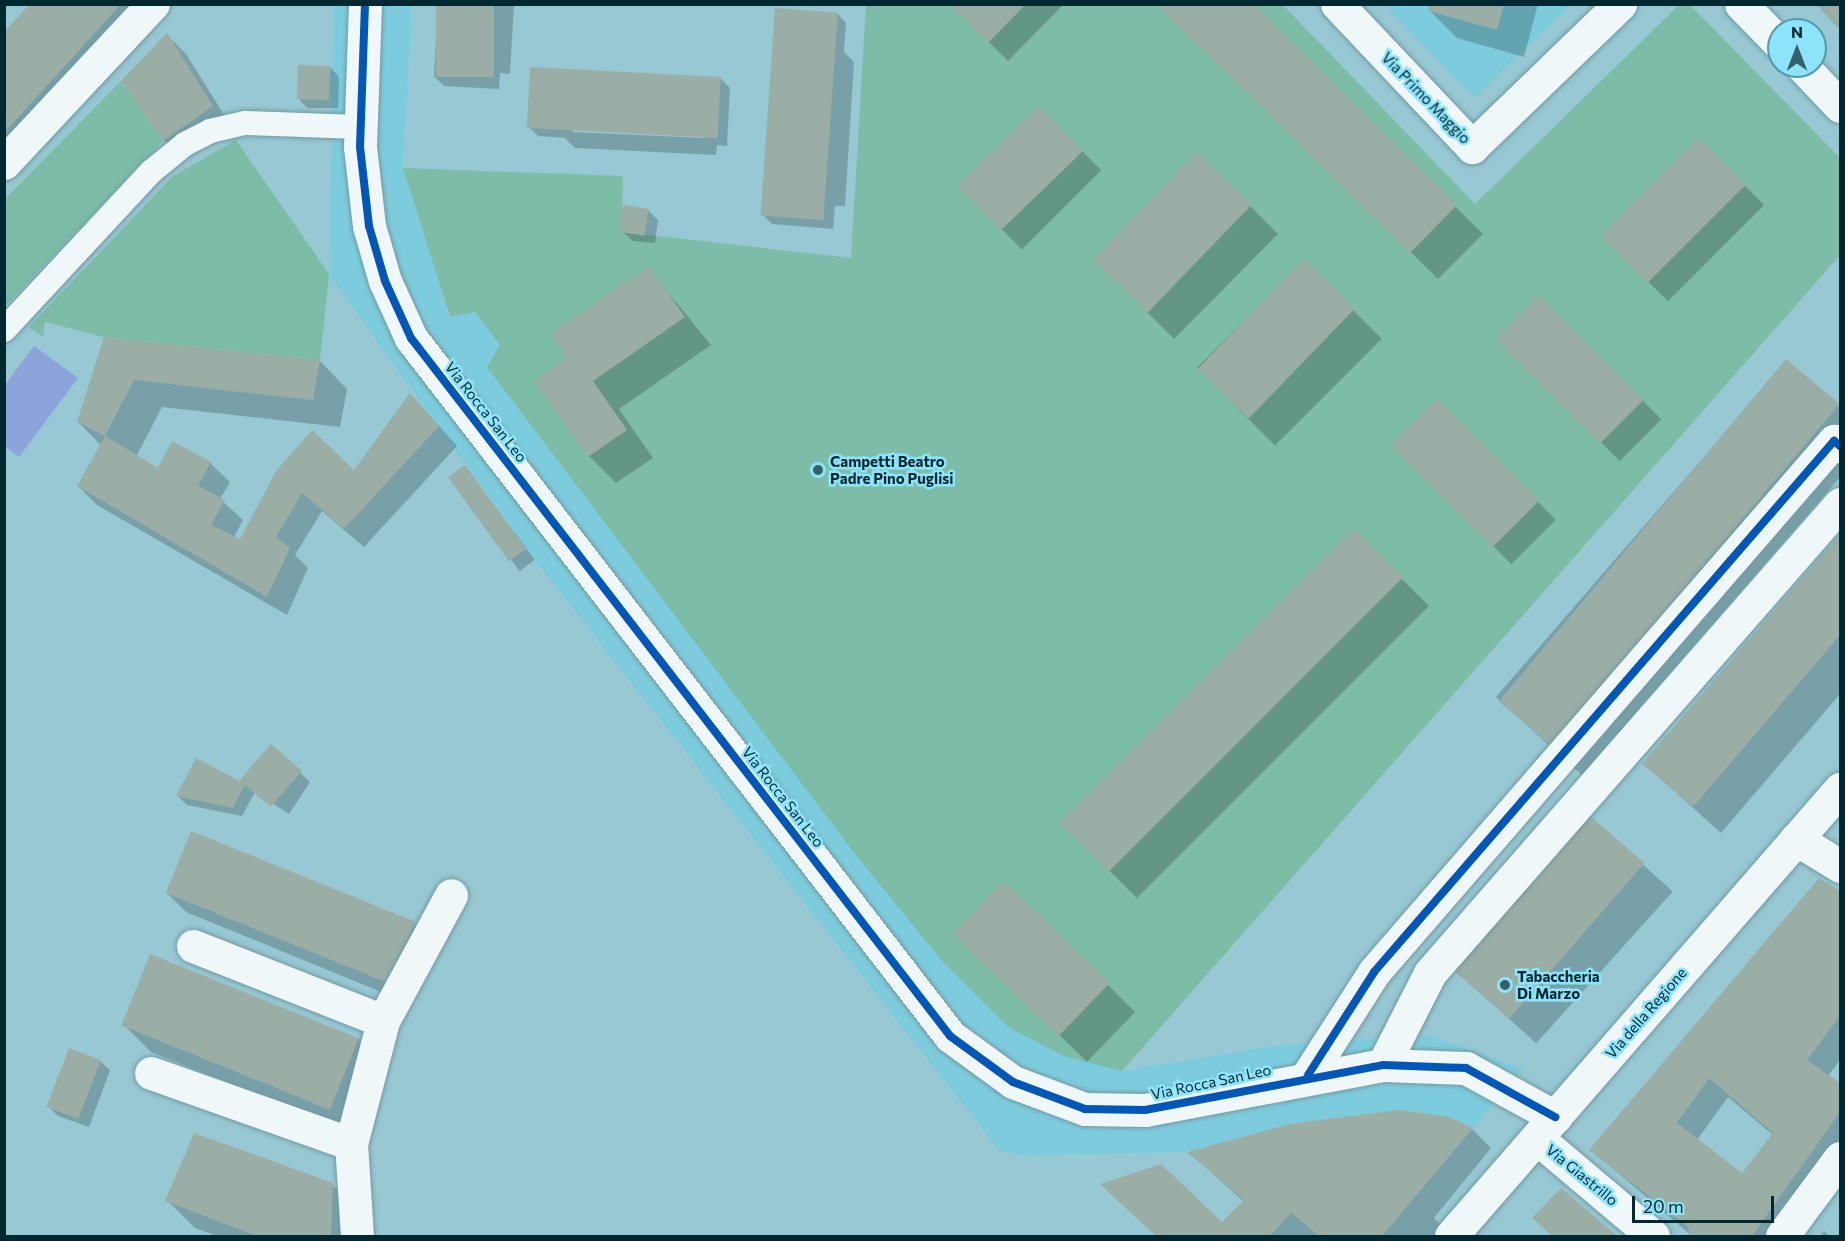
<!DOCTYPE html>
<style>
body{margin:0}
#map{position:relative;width:1845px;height:1241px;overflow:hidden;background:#97c8d3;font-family:Commissioner,sans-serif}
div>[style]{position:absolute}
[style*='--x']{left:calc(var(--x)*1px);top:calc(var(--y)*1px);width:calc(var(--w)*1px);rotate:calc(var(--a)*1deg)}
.built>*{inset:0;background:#7dccdd}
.green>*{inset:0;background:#7dbca7}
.water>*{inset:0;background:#8ca4da}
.shadow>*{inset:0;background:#0003;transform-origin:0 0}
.building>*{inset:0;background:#9baea6;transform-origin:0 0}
.roads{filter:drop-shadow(0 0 2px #729aa3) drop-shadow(0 0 2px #729aa3)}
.lane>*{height:24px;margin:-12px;padding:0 12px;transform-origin:12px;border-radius:12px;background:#eff7f8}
.street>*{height:33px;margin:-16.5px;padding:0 16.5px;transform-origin:16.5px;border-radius:16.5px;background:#eff7f8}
.secondary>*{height:33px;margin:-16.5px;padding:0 16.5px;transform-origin:16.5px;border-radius:16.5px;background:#eff7f8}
.cycleway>*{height:8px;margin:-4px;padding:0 4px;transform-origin:4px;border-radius:4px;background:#0057b8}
.dots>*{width:16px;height:16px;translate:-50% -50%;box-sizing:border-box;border:3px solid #8be4fa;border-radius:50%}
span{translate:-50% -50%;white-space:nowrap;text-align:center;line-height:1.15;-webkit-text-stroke:5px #8be4fa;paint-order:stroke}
.street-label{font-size:15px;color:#002830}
.poi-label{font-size:15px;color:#002830;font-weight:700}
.left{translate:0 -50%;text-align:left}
.frame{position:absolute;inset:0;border:6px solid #002830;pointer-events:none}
.north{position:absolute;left:1767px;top:18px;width:60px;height:60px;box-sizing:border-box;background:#8be4fa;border:2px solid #5399a9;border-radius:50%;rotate:0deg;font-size:16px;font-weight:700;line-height:24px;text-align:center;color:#002830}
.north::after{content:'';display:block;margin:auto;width:21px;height:27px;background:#356069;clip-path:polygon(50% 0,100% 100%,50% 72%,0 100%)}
.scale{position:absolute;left:1632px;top:1196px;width:142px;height:27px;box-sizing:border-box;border:3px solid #002830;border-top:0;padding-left:8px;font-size:18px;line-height:21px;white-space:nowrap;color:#002830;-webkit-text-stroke:4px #8be4fa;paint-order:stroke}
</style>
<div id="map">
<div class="built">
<i style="clip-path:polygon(333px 5px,412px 5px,403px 168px,449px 317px,475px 312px,501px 346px,488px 367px,942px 961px,1122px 1071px,1280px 1045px,1431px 1036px,1523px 1069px,1473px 1128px,1449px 1117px,1399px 1110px,1289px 1124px,1187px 1152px,1025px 1156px,999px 1150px,526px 549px,329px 274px)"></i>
<i style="clip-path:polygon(1384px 5px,1570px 5px,1474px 98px)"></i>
</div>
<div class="green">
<i style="clip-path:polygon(1282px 4px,1475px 204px,1679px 5px,1690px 5px,1840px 158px,1840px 255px,1122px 1071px,1064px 1056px,1008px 1027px,942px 961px,855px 854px,487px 367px,500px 345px,475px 312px,450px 317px,403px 168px,623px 176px,622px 232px,851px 258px,866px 5px)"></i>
<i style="clip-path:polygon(121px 81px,163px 141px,5px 306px,5px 199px)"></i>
<i style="clip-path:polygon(236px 140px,329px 274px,320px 360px,104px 337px,45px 322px,43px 337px,29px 327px,173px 176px)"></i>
</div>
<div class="water">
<i style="clip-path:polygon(34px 346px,78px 378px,19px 457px,5px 446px,5px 385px)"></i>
</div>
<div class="shadow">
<i style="clip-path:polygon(32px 4px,173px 4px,92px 94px,83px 86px,4px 172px,4px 34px)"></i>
<i style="clip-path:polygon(438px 4px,514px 4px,510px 74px,500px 73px,499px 89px,444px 86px,434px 76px)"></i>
<i style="clip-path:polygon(950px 4px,1064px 4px,1008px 61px)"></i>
<i style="clip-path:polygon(1158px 4px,1251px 4px,1483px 234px,1438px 279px)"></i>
<i style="clip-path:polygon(1432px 4px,1538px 4px,1524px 57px,1457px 38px,1430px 11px)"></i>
<i style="clip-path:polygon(837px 13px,846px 23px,844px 52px,854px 62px,845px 206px,835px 206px,833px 229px,772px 224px,763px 215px)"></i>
<i style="clip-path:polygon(167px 35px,186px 54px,231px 126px,183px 159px,164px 140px)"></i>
<i style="clip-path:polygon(330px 67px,339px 77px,338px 108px,307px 108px,298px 98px)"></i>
<i style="clip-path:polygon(evenodd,720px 78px,730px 88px,727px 146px,717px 145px,716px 155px,575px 148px,565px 138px,538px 136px,529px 127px,720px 78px,573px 129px,705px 135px,705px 138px,573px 132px,573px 129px)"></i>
<i style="left:1039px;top:108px;width:88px;height:112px;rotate:45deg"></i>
<i style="left:1699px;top:140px;width:92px;height:136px;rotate:45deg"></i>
<i style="clip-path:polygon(1250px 206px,1278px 234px,1174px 339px,1094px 259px)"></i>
<i style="clip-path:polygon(649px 211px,658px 220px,655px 243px,633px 241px,623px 232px)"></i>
<i style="left:1304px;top:261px;width:110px;height:151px;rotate:45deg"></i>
<i style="clip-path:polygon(648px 268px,711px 345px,619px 409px,653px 458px,616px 483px,589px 456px,569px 359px)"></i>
<i style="left:1539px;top:297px;width:173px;height:59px;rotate:45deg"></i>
<i style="clip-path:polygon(105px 338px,320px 361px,347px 389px,340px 427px,162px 407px,136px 457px,158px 471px,173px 443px,210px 463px,230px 482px,220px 499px,243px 520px,234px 537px,241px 541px,278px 472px,354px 472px,411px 395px,457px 446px,364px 547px,322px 511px,295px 555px,308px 568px,287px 615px,97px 505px,78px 486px,101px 445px,78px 422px)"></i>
<i style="clip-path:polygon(1787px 361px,1840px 408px,1840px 477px,1582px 775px,1496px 697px)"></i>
<i style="left:1437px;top:401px;width:168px;height:63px;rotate:45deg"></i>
<i style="left:465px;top:467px;width:116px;height:19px;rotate:53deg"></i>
<i style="left:1354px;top:531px;width:106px;height:413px;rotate:45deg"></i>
<i style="clip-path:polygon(1840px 536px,1840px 694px,1721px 833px,1644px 764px)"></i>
<i style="clip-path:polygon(272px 746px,310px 782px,289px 814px,255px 792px,242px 816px,187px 805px,177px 795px,196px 760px,246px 786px)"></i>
<i style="left:1591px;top:818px;width:110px;height:204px;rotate:42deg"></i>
<i style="clip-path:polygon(evenodd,1819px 880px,1840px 893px,1840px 1060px,1828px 1076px,1840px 1085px,1840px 1178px,1784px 1236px,1692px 1236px,1591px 1150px,1819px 880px,1728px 1097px,1773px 1135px,1743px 1175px,1697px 1140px,1728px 1097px)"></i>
<i style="clip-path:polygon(167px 893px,414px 924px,433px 943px,408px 1003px,186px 912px)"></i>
<i style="clip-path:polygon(151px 956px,359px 1039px,386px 1066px,359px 1134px,151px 1052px,123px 1024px)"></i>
<i style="clip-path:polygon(982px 960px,1108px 985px,1135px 1012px,1087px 1062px)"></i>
<i style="clip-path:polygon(100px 1061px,110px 1070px,89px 1127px,58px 1116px,49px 1107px)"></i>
<i style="clip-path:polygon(1399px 1112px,1448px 1119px,1472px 1129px,1491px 1148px,1434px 1218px,1442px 1226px,1433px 1236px,1157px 1236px,1121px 1203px,1222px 1224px,1244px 1202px,1190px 1153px,1290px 1125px)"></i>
<i style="clip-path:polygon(332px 1185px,360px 1212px,359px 1236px,217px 1236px,195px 1228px,167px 1200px)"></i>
<i style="clip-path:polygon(1561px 1190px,1615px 1236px,1553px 1236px,1535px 1218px)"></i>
<i style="clip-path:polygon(1824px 1231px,1829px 1236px,1820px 1236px)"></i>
</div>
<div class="building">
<i style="clip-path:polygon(30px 4px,121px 4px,4px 133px,4px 32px)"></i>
<i style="left:436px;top:4px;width:58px;height:73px"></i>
<i style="clip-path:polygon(949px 4px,1026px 4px,988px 43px)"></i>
<i style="clip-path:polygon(1156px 4px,1253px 4px,1457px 205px,1410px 253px)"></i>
<i style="clip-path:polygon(1430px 4px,1504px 4px,1497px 30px,1428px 11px)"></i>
<i style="clip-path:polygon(1816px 4px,1840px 4px,1840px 30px,1825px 14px)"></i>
<i style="left:775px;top:8px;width:63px;height:208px;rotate:4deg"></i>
<i style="clip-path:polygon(167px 33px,213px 106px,163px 141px,121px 81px)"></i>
<i style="left:298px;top:65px;width:32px;height:34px;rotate:2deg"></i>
<i style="left:530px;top:67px;width:191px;height:61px;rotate:3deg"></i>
<i style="left:1039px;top:106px;width:63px;height:114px;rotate:46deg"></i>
<i style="left:1699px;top:138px;width:66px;height:139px;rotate:45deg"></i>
<i style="left:1197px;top:152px;width:76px;height:150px;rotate:44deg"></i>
<i style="left:623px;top:205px;width:26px;height:27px;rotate:9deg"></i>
<i style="left:1304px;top:259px;width:71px;height:153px;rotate:44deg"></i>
<i style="clip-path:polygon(649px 266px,685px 317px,593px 381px,627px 430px,588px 457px,534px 381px,567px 358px,551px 334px)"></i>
<i style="left:1539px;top:295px;width:148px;height:62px;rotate:45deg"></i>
<i style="clip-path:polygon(104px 337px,320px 360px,313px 400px,134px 380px,105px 436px,158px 468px,172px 441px,211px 462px,198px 486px,225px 500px,211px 525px,240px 539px,276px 471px,312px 430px,354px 470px,410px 393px,439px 426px,344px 529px,302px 493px,276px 537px,290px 548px,267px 597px,77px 486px,105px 436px,77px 422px)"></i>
<i style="left:1786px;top:359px;width:70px;height:447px;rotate:40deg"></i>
<i style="left:1437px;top:399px;width:144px;height:66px;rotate:45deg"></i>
<i style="left:465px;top:465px;width:104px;height:21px;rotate:54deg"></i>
<i style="left:1354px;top:529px;width:69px;height:416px;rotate:45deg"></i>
<i style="clip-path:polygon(1840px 534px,1840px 635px,1693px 807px,1642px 764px)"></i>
<i style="left:271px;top:744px;width:41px;height:48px;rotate:41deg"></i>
<i style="clip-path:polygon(196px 758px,245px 784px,233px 808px,176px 796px)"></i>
<i style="left:1590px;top:816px;width:72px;height:206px;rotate:41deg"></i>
<i style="left:191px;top:831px;width:242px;height:67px;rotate:22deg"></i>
<i style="clip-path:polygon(evenodd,1819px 878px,1840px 891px,1840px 1016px,1807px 1060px,1840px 1083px,1840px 1112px,1752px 1236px,1691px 1236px,1687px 1226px,1589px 1150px,1819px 878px,1709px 1078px,1773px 1133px,1742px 1173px,1677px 1123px,1709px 1078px)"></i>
<i style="left:1004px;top:881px;width:147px;height:74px;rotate:44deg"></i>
<i style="left:150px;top:954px;width:225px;height:77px;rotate:22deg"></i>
<i style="left:69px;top:1048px;width:34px;height:63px;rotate:21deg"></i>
<i style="clip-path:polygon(1399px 1110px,1449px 1117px,1473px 1128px,1382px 1236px,1319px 1236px,1291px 1213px,1270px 1236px,1156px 1236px,1100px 1184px,1161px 1164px,1222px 1222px,1244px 1200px,1187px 1152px,1289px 1124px)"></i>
<i style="clip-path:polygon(194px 1133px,333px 1183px,331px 1236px,257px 1236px,165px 1201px)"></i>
<i style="clip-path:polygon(1561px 1188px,1617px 1236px,1552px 1236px,1532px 1218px)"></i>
</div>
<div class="roads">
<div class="lane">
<i style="--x:4;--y:330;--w:217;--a:-47.1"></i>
<i style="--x:152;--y:171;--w:43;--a:-39.3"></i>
<i style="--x:185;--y:144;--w:28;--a:-27"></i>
<i style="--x:210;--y:131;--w:36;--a:-13"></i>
<i style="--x:245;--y:123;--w:116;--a:2"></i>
</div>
<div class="street">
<i style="--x:365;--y:4;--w:143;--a:92"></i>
<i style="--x:360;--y:147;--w:80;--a:83.5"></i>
<i style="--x:369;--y:226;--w:57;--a:73.8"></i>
<i style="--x:385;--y:281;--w:63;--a:65.5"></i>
<i style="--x:411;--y:338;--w:882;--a:52.32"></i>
<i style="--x:950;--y:1036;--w:78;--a:36.1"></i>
<i style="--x:1013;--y:1082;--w:77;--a:20.6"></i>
<i style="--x:1085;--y:1109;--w:60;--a:1"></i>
<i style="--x:1145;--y:1110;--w:242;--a:-10.7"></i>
<i style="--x:1383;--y:1065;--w:83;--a:2.1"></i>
<i style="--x:1466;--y:1068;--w:102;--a:28.8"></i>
<i style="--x:1337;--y:4;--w:197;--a:46.6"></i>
<i style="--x:1472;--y:147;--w:206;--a:-44"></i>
<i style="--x:1741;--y:4;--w:54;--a:45.7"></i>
<i style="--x:1802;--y:66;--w:55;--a:46.5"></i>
<i style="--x:4;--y:163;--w:218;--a:-46.9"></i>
<i style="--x:1796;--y:839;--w:52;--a:31.5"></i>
<i style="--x:193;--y:946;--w:204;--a:21.5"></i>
<i style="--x:1383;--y:1065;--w:103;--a:-62.9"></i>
<i style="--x:1430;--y:973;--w:623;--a:-48.84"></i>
<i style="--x:151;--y:1073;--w:212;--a:19.5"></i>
<i style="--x:1308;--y:1075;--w:122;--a:-57.3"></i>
<i style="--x:1374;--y:972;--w:703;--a:-49.1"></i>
<i style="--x:1834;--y:441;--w:8;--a:40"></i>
<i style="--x:1537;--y:1138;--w:152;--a:40.2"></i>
<i style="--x:357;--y:1236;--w:92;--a:-93.7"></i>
<i style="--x:351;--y:1144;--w:127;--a:-75.4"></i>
<i style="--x:383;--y:1021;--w:143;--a:-61.6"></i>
<i style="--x:1782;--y:1236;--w:97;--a:-53.4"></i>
</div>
<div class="secondary">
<i style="--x:1451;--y:1236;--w:593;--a:-48.97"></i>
</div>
</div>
<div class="cycleway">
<i style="--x:365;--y:4;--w:143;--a:92"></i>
<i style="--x:360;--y:147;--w:80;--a:83.5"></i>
<i style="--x:369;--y:226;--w:57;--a:73.8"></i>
<i style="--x:385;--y:281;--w:63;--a:65.5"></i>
<i style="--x:411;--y:338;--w:882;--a:52.32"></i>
<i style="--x:950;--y:1036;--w:78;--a:36.1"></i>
<i style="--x:1013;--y:1082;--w:77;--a:20.6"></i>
<i style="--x:1085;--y:1109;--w:60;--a:1"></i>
<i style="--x:1145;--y:1110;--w:242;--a:-10.7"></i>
<i style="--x:1383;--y:1065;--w:83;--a:2.1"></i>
<i style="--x:1466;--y:1068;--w:102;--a:28.8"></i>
<i style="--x:1308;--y:1075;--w:122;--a:-57.3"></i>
<i style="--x:1374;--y:972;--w:703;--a:-49.1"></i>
<i style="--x:1834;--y:441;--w:8;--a:40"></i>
</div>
<div class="dots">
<i style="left:818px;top:470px;background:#356069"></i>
<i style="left:1505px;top:985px;background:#356069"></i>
</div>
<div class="street-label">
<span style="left:1426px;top:98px;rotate:46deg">Via Primo Maggio</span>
<span style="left:486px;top:412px;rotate:52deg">Via Rocca San Leo</span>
<span style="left:783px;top:797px;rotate:52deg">Via Rocca San Leo</span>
<span style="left:1646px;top:1013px;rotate:-49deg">Via della Regione</span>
<span style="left:1211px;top:1082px;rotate:-12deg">Via Rocca San Leo</span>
<span style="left:1582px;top:1175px;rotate:39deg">Via Giastrillo</span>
</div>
<div class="poi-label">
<span class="left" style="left:830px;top:470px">Campetti Beatro<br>Padre Pino Puglisi</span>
<span class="left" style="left:1517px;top:985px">Tabaccheria<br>Di Marzo</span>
</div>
<div class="frame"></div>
<div class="north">N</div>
<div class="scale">20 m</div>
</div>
